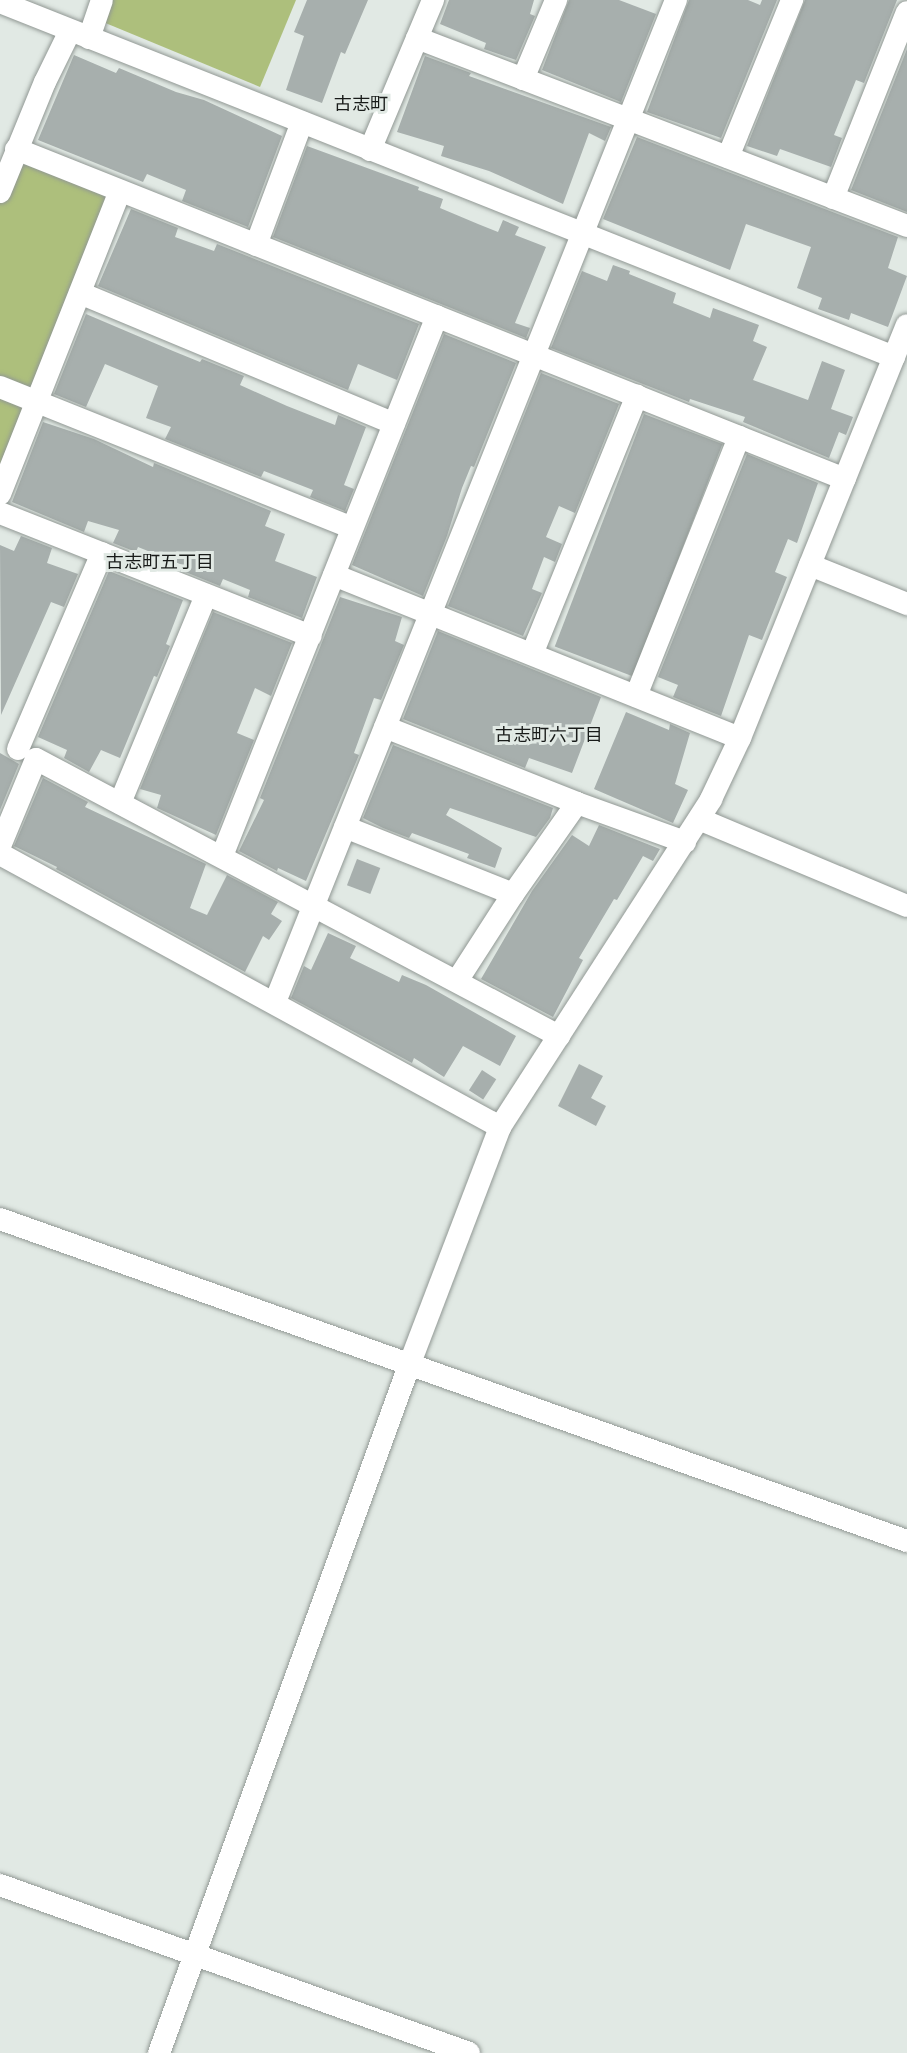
<!DOCTYPE html>
<meta charset="utf-8">
<style>
body{margin:0}
#map{position:relative;width:907px;height:2053px;overflow:hidden;background:#e1e9e4;font-family:"Exo 2","Noto Sans JP",sans-serif}
div>[style]{position:absolute}
[style*='--x']{left:calc(var(--x)*1px);top:calc(var(--y)*1px);width:calc(var(--w)*1px);rotate:calc(var(--a)*1deg)}
.green>*{inset:0;background:#adbf7c}
.building>*{inset:0;background:#a7afad;transform-origin:0 0}
.roads{filter:drop-shadow(0 0 2px #919894) drop-shadow(0 0 2px #919894)}
.minor>*{height:22px;margin:-11px;padding:0 11px;transform-origin:11px;border-radius:11px;background:#fff}
span{translate:-50% -50%;white-space:nowrap;text-align:center;line-height:1.15;-webkit-text-stroke:6px #e1e9e4;paint-order:stroke}
.neighbourhood-label{font-size:18px;color:#181b19}
</style>
<div id="map">
<div class="green">
<i style="clip-path:polygon(112px 0,296px 0,260px 87px,103px 22px)"></i>
<i style="clip-path:polygon(10px 149px,115px 191px,0 480px,0 174px)"></i>
</div>
<div class="building">
<i style="clip-path:polygon(307px 0,368px 0,345px 54px,341px 52px,322px 103px,286px 90px,304px 36px,294px 32px)"></i>
<i style="clip-path:polygon(449px 0,534px 0,530px 14px,535px 16px,516px 60px,484px 49px,486px 43px,440px 24px)"></i>
<i style="clip-path:polygon(569px 0,619px 0,656px 14px,621px 102px,542px 70px)"></i>
<i style="clip-path:polygon(689px 0,748px 0,760px 5px,762px 0,777px 0,721px 138px,647px 112px)"></i>
<i style="clip-path:polygon(805px 0,897px 0,864px 83px,856px 80px,834px 135px,842px 138px,831px 167px,780px 149px,777px 156px,747px 146px)"></i>
<i style="clip-path:polygon(907px 49px,907px 212px,851px 190px)"></i>
<i style="clip-path:polygon(74px 55px,116px 73px,119px 68px,176px 92px,204px 100px,282px 136px,248px 227px,182px 201px,186px 190px,147px 174px,143px 182px,38px 140px)"></i>
<i style="clip-path:polygon(425px 56px,471px 73px,469px 76px,611px 127px,605px 141px,589px 133px,563px 204px,489px 171px,441px 156px,444px 146px,397px 132px)"></i>
<i style="clip-path:polygon(637px 137px,898px 237px,888px 268px,907px 276px,888px 327px,851px 313px,849px 320px,818px 309px,822px 298px,797px 288px,811px 247px,746px 224px,730px 270px,603px 219px)"></i>
<i style="clip-path:polygon(307px 146px,419px 187px,418px 190px,443px 199px,440px 208px,478px 224px,498px 232px,503px 220px,519px 227px,515px 235px,546px 247px,515px 323px,530px 328px,526px 338px,273px 237px)"></i>
<i style="clip-path:polygon(131px 209px,178px 228px,175px 237px,214px 251px,217px 244px,419px 324px,397px 380px,358px 364px,348px 390px,98px 286px)"></i>
<i style="clip-path:polygon(613px 265px,630px 271px,629px 274px,676px 293px,673px 303px,710px 318px,713px 308px,759px 325px,753px 341px,767px 347px,753px 380px,808px 400px,822px 361px,845px 370px,831px 409px,853px 417px,846px 435px,839px 432px,829px 458px,743px 422px,745px 417px,690px 399px,689px 402px,551px 348px,582px 271px,607px 281px)"></i>
<i style="clip-path:polygon(86px 314px,173px 351px,200px 362px,202px 359px,244px 376px,240px 385px,287px 406px,335px 425px,338px 415px,366px 427px,344px 485px,354px 489px,345px 511px,310px 497px,313px 490px,264px 471px,261px 477px,165px 439px,171px 427px,146px 418px,158px 386px,105px 364px,86px 407px,54px 394px)"></i>
<i style="clip-path:polygon(444px 334px,516px 363px,474px 467px,471px 466px,462px 488px,447px 536px,423px 596px,352px 565px)"></i>
<i style="clip-path:polygon(541px 373px,619px 404px,575px 513px,559px 506px,546px 537px,562px 544px,555px 562px,544px 557px,532px 589px,542px 593px,523px 636px,448px 606px)"></i>
<i style="left:644px;top:414px;width:84px;height:249px;rotate:21deg"></i>
<i style="clip-path:polygon(43px 422px,94px 439px,153px 467px,154px 463px,271px 511px,265px 526px,285px 534px,275px 561px,317px 577px,302px 618px,248px 597px,250px 590px,223px 579px,220px 586px,183px 571px,185px 566px,138px 547px,136px 552px,113px 543px,119px 530px,88px 521px,84px 532px,12px 502px)"></i>
<i style="clip-path:polygon(747px 454px,818px 483px,797px 543px,788px 539px,775px 572px,787px 577px,762px 640px,749px 635px,721px 716px,673px 697px,678px 685px,658px 677px)"></i>
<i style="clip-path:polygon(21px 536px,52px 548px,47px 563px,78px 574px,64px 607px,51px 602px,1px 715px,0 545px,14px 551px)"></i>
<i style="clip-path:polygon(109px 571px,183px 600px,166px 644px,170px 646px,157px 677px,154px 676px,120px 758px,101px 750px,89px 772px,64px 758px,67px 750px,38px 737px)"></i>
<i style="clip-path:polygon(340px 597px,402px 617px,395px 641px,404px 645px,381px 700px,374px 698px,354px 753px,359px 755px,306px 881px,278px 868px,277px 871px,239px 851px,264px 800px,260px 798px)"></i>
<i style="clip-path:polygon(213px 612px,292px 643px,271px 696px,255px 688px,237px 733px,254px 740px,216px 835px,157px 808px,161px 795px,140px 789px)"></i>
<i style="clip-path:polygon(438px 631px,601px 697px,572px 773px,529px 758px,525px 768px,403px 719px)"></i>
<i style="clip-path:polygon(626px 712px,669px 730px,670px 724px,690px 733px,675px 784px,688px 790px,673px 823px,594px 789px)"></i>
<i style="clip-path:polygon(393px 745px,553px 808px,550px 818px,536px 837px,450px 808px,446px 815px,502px 848px,495px 868px,467px 858px,469px 854px,412px 833px,409px 838px,383px 828px,363px 818px)"></i>
<i style="clip-path:polygon(0 753px,19px 764px,0 810px)"></i>
<i style="clip-path:polygon(43px 778px,88px 802px,85px 807px,206px 864px,190px 908px,207px 915px,227px 875px,278px 902px,271px 914px,282px 921px,269px 940px,263px 936px,245px 972px,56px 869px,57px 867px,14px 846px)"></i>
<i style="clip-path:polygon(599px 825px,660px 849px,653px 861px,643px 856px,617px 900px,614px 899px,579px 958px,583px 960px,553px 1017px,481px 979px,532px 891px,572px 835px,589px 846px)"></i>
<i style="left:357px;top:859px;width:25px;height:28px;rotate:21deg"></i>
<i style="clip-path:polygon(328px 933px,356px 946px,350px 958px,399px 982px,402px 975px,426px 985px,516px 1036px,500px 1066px,463px 1046px,444px 1077px,414px 1058px,412px 1063px,291px 998px,304px 966px,311px 970px)"></i>
<i style="clip-path:polygon(579px 1064px,603px 1076px,591px 1098px,606px 1106px,596px 1126px,558px 1106px)"></i>
<i style="left:482px;top:1070px;width:17px;height:24px;rotate:33deg"></i>
</div>
<div class="roads">
<div class="minor">
<i style="--x:0;--y:2;--w:962;--a:21.66"></i>
<i style="--x:89;--y:38;--w:40;--a:-71.1"></i>
<i style="--x:417;--y:38;--w:525;--a:20.99"></i>
<i style="--x:523;--y:79;--w:86;--a:-67.3"></i>
<i style="--x:16;--y:149;--w:892;--a:21.71"></i>
<i style="--x:370;--y:150;--w:163;--a:-67.2"></i>
<i style="--x:728;--y:157;--w:170;--a:-67.8"></i>
<i style="--x:0;--y:192;--w:119;--a:-67.8"></i>
<i style="--x:45;--y:82;--w:57;--a:-63.9"></i>
<i style="--x:833;--y:198;--w:200;--a:-68.3"></i>
<i style="--x:256;--y:245;--w:131;--a:-69.5"></i>
<i style="--x:80;--y:293;--w:340;--a:22.6"></i>
<i style="--x:0;--y:387;--w:379;--a:21.8"></i>
<i style="--x:0;--y:494;--w:326;--a:-68.4"></i>
<i style="--x:0;--y:513;--w:334;--a:21.6"></i>
<i style="--x:810;--y:565;--w:105;--a:21.9"></i>
<i style="--x:334;--y:575;--w:437;--a:21.9"></i>
<i style="--x:532;--y:654;--w:279;--a:-67.9"></i>
<i style="--x:636;--y:696;--w:279;--a:-68.3"></i>
<i style="--x:385;--y:727;--w:206;--a:21.6"></i>
<i style="--x:577;--y:803;--w:111;--a:125.1"></i>
<i style="--x:18;--y:749;--w:213;--a:-66.8"></i>
<i style="--x:120;--y:803;--w:225;--a:-67.5"></i>
<i style="--x:577;--y:803;--w:115;--a:19.9"></i>
<i style="--x:699;--y:819;--w:225;--a:22.7"></i>
<i style="--x:345;--y:827;--w:181;--a:21.7"></i>
<i style="--x:513;--y:894;--w:103;--a:122.8"></i>
<i style="--x:0;--y:846;--w:94;--a:-67.5"></i>
<i style="--x:36;--y:759;--w:592;--a:27.91"></i>
<i style="--x:0;--y:854;--w:570;--a:28.63"></i>
<i style="--x:222;--y:856;--w:581;--a:-68.29"></i>
<i style="--x:275;--y:1002;--w:1079;--a:-68.19"></i>
<i style="--x:0;--y:1219;--w:962;--a:19.55"></i>
<i style="--x:0;--y:1885;--w:498;--a:19.7"></i>
<i style="--x:159;--y:2053;--w:734;--a:-70.01"></i>
<i style="--x:410;--y:1363;--w:253;--a:-69.1"></i>
<i style="--x:500;--y:1127;--w:390;--a:-57.2"></i>
<i style="--x:711;--y:799;--w:68;--a:-64.6"></i>
<i style="--x:740;--y:738;--w:445;--a:-68"></i>
</div>
</div>
<div class="neighbourhood-label">
<span style="left:361px;top:103px">古志町</span>
<span style="left:160px;top:561px">古志町五丁目</span>
<span style="left:549px;top:734px">古志町六丁目</span>
</div>
</div>
